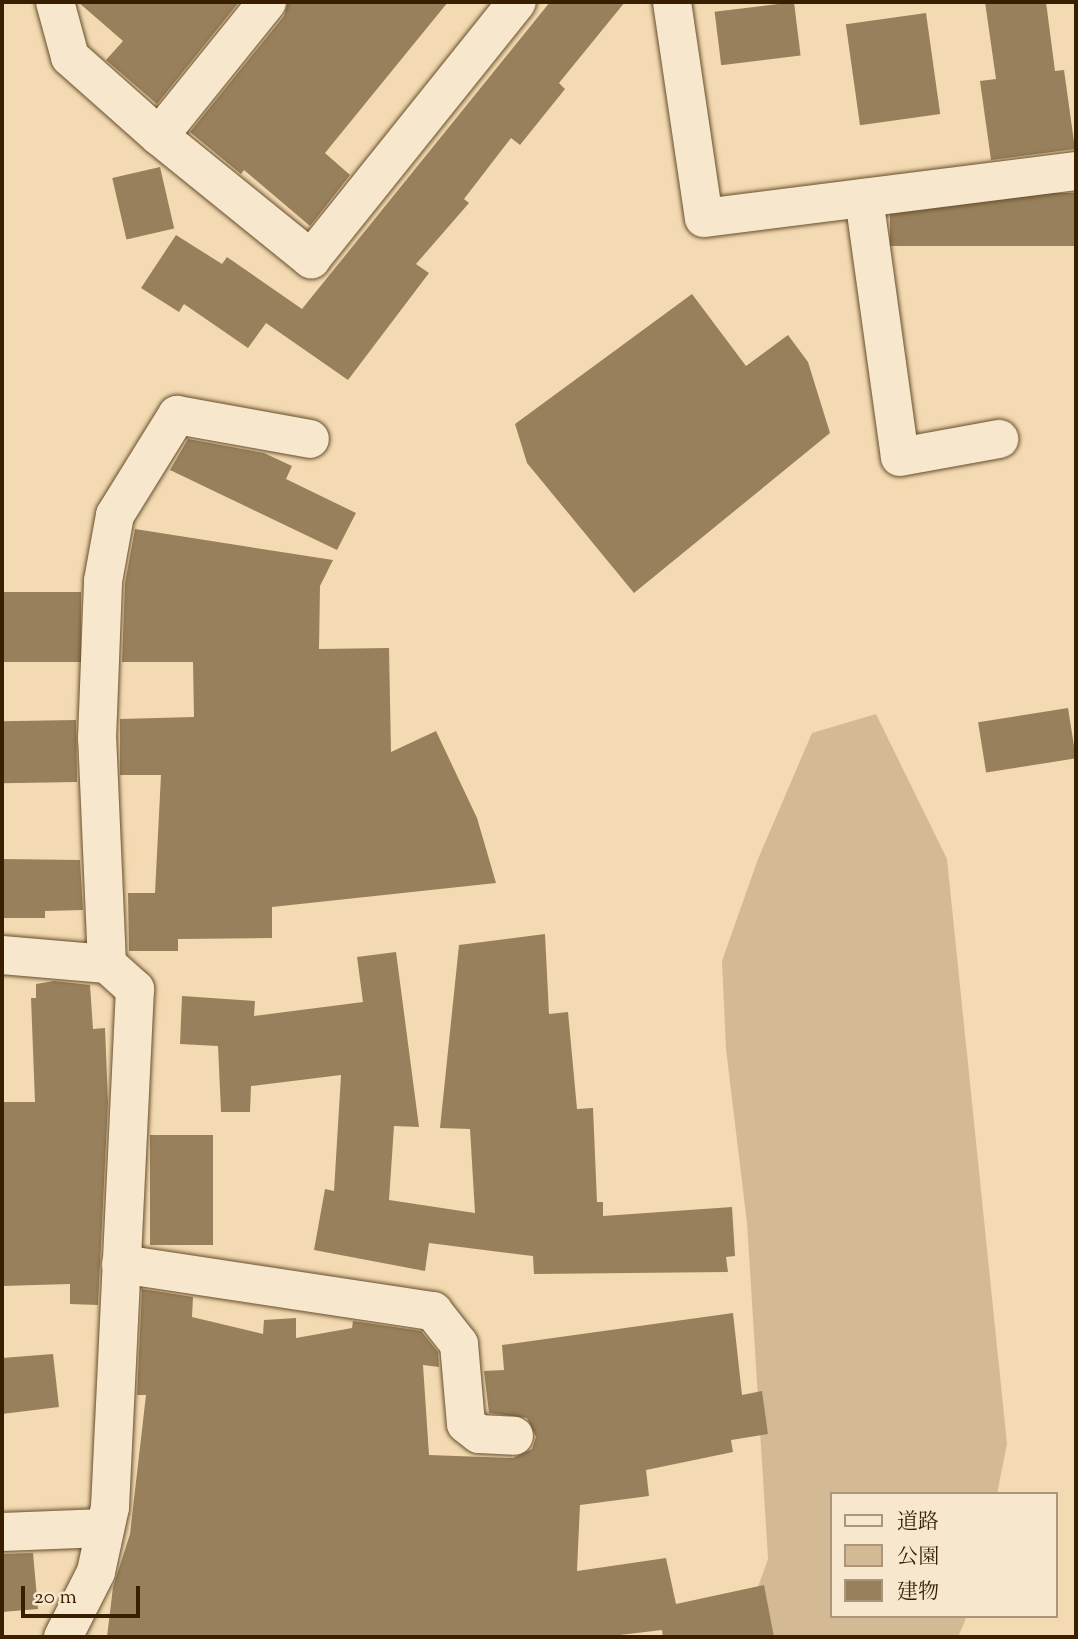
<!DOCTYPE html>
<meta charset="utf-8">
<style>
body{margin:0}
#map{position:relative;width:1078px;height:1639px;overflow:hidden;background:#f3dab2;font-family:"Sorts Mill Goudy","Noto Serif JP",serif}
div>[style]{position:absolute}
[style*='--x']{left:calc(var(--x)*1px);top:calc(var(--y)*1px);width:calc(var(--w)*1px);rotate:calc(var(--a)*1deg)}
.green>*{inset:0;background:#d3ba94}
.building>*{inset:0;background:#99805d;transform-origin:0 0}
.roads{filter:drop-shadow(0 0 2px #664e2c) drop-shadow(0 0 2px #664e2c)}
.minor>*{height:38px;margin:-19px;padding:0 19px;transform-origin:19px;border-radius:19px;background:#f7e7cd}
span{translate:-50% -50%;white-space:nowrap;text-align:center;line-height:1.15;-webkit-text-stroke:5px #f7e7cd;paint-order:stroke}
.frame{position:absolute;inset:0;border:4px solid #371f00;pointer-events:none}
.legend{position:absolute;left:830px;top:1492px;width:228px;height:126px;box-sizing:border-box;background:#f7e7cd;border:2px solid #aa977b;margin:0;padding:9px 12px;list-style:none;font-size:21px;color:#371f00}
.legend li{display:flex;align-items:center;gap:14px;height:35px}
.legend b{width:35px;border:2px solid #aa977b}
.scale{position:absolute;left:21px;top:1586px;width:119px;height:32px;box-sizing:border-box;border:4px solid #371f00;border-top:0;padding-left:9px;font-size:21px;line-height:24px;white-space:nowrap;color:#371f00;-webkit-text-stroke:5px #f7e7cd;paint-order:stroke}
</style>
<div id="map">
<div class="green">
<i style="clip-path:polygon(876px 714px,947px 859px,1007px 1444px,997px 1494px,831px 1494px,831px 1616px,967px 1616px,958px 1637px,740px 1637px,768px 1559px,747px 1223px,726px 1049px,722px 961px,758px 859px,812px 733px)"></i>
</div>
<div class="building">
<i style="clip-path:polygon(78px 2px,239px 2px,157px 104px,106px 60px,123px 41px)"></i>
<i style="clip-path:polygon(288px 2px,448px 2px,325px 153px,350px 175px,310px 226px,244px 170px,241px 174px,190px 132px,284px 16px)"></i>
<i style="clip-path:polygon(550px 2px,625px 2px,559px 83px,565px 89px,520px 145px,511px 138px,464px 199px,469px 203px,416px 264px,429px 273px,348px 380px,266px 323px,248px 348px,184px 304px,179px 312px,141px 288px,176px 235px,222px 264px,227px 257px,302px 309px)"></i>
<i style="left:794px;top:2px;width:54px;height:80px;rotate:83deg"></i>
<i style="clip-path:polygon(985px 2px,1046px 2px,1055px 71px,1064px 70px,1075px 149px,991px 160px,980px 81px,996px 79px)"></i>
<i style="left:926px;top:13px;width:102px;height:81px;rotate:82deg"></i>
<i style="left:160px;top:167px;width:63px;height:49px;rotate:77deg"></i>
<i style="left:1076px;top:193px;width:53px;height:186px;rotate:90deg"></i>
<i style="clip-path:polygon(692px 294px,746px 366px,788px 335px,808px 362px,830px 433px,634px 593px,527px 463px,515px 424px)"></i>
<i style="clip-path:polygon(188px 439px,264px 453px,292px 466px,286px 479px,356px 513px,337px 550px,170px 470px)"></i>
<i style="clip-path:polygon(135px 529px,333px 560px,320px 586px,319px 649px,389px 648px,391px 752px,436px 731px,477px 818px,496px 883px,272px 907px,272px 938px,178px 939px,178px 951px,129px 951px,128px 893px,155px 893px,161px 775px,120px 775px,120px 719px,194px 717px,193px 662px,122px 662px,125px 583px)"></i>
<i style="left:2px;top:592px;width:79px;height:70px"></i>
<i style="left:1068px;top:708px;width:51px;height:91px;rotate:81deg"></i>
<i style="left:76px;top:720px;width:62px;height:74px;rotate:89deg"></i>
<i style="clip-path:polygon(2px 859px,80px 860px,83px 910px,45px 911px,45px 918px,2px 918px)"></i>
<i style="clip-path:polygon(545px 934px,549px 1014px,568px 1012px,577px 1109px,593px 1108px,597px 1202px,603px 1202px,603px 1216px,732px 1207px,735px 1256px,726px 1257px,728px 1272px,534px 1274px,533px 1256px,429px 1243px,425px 1271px,314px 1250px,325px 1189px,334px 1191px,341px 1075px,251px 1086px,250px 1112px,221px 1112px,218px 1046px,180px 1044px,182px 996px,255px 1001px,254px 1016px,363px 1002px,357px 957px,396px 952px,419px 1127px,394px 1126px,389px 1200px,475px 1213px,470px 1129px,440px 1128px,459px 945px)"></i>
<i style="clip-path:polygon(54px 981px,90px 985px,93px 1029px,105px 1028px,108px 1103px,98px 1305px,70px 1304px,70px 1284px,2px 1286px,2px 1102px,35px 1102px,31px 998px,36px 998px,36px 984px)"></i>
<i style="left:150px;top:1135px;width:63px;height:110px"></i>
<i style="clip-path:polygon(142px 1289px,193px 1297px,192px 1317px,263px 1334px,264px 1320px,296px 1318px,296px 1338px,352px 1328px,353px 1321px,421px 1331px,438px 1352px,439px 1367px,423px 1365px,429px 1455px,513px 1458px,532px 1449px,536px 1437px,527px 1418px,489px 1413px,484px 1371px,504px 1370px,502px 1345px,733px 1313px,742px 1395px,762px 1391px,768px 1434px,731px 1440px,733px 1452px,646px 1470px,649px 1496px,580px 1505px,577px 1571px,666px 1558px,676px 1604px,764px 1585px,774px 1637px,663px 1637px,662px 1630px,603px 1637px,107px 1637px,113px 1587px,130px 1534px,146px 1395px,137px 1395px)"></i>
<i style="clip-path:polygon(53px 1354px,59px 1407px,2px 1414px,2px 1358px)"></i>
<i style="clip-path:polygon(33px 1553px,38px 1609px,2px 1612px,2px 1554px)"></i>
</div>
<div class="roads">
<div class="minor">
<i style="--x:55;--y:2;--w:57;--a:74.7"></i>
<i style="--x:70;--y:57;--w:119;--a:41.6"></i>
<i style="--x:159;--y:136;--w:196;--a:39"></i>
<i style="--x:311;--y:259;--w:329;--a:-51.3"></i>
<i style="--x:672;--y:2;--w:218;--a:81.6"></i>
<i style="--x:704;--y:218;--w:375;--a:-7.2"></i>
<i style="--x:159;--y:136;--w:172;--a:-51.1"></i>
<i style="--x:864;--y:198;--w:261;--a:82.1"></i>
<i style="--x:900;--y:457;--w:101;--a:-10.3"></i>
<i style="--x:2;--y:955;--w:105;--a:4.9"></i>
<i style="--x:107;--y:964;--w:38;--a:42"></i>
<i style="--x:135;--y:989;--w:519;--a:92.76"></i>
<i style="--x:110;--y:1507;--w:66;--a:102.2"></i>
<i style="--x:96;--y:1572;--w:73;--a:116.9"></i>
<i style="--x:107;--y:964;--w:225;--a:-92.5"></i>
<i style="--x:97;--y:739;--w:158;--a:-87.8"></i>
<i style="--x:103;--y:581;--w:67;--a:-79.7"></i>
<i style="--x:115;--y:515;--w:118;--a:-58.2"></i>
<i style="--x:177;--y:415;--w:135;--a:10.2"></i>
<i style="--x:121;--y:1264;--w:316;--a:8.6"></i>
<i style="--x:433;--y:1311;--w:42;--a:51.8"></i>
<i style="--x:459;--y:1344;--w:80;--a:85"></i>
<i style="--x:466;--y:1424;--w:16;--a:38"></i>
<i style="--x:479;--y:1434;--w:35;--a:3"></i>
<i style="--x:2;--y:1532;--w:102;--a:-2.2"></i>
</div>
</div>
<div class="frame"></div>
<ul class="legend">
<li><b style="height:9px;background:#f7e7cd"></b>道路</li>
<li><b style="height:19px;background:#d3ba94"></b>公園</li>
<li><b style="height:19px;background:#99805d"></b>建物</li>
</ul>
<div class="scale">20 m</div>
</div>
